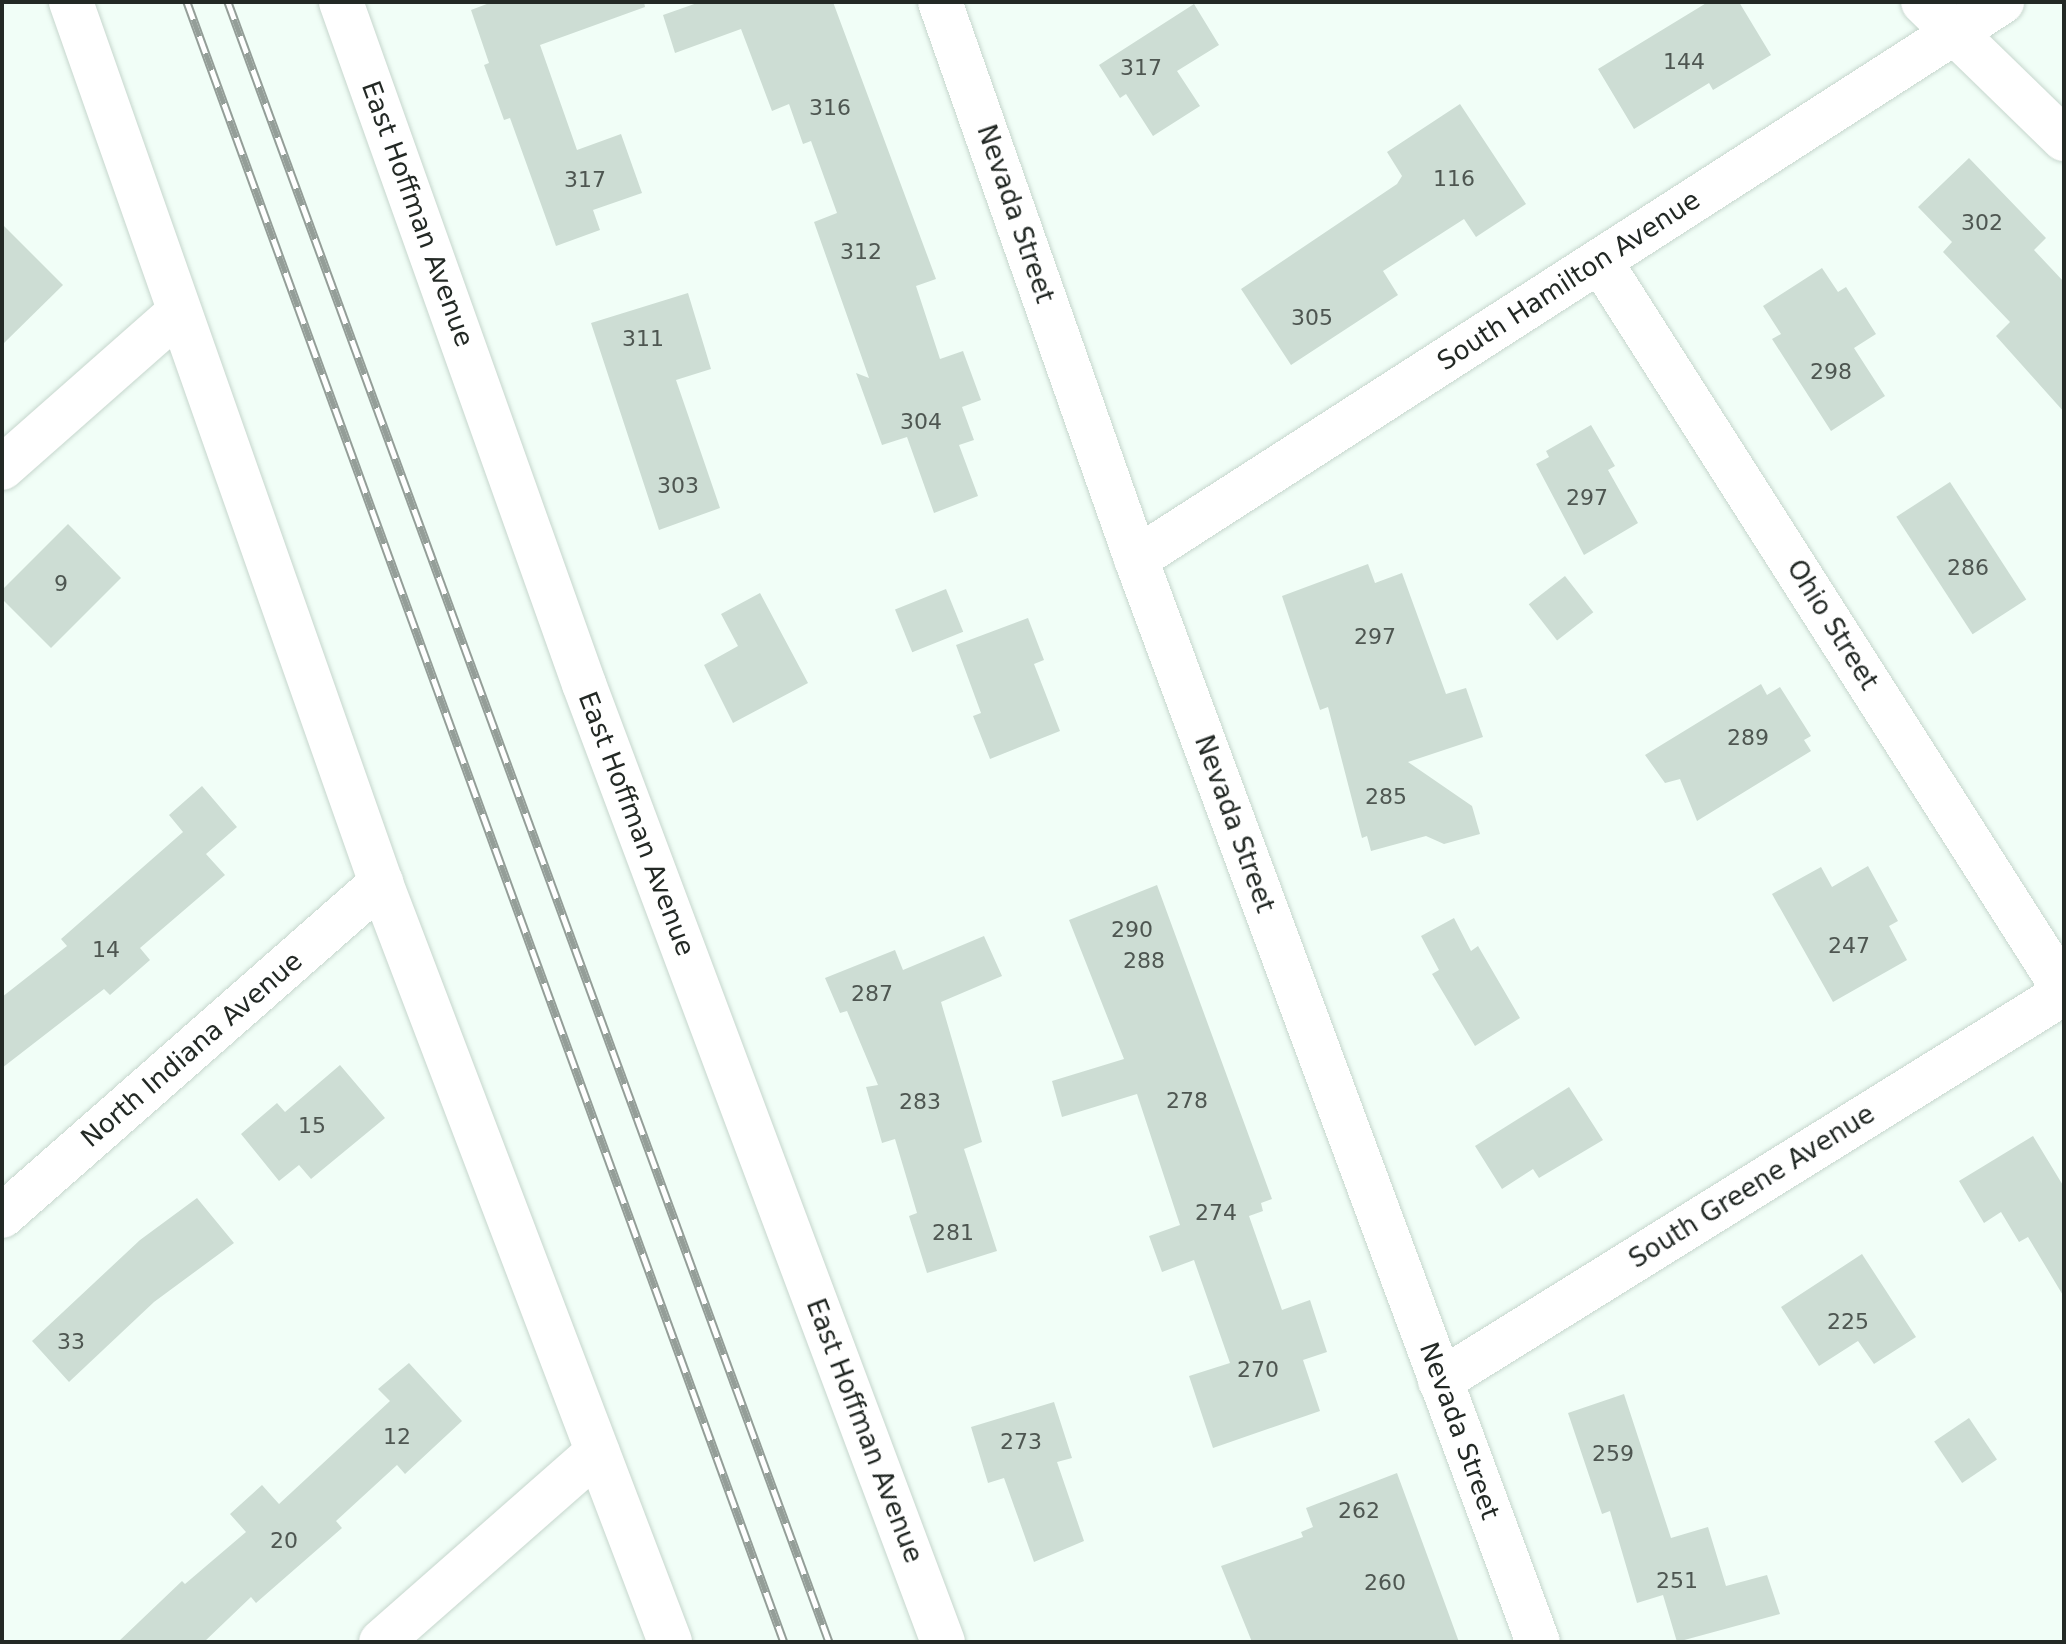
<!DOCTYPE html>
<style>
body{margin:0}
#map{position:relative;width:2066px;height:1644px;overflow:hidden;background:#f1fef7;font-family:"DejaVu Sans",sans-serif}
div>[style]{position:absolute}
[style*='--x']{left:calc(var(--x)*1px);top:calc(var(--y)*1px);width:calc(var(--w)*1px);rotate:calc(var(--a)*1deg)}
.building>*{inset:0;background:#cdddd4;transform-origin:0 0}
.roads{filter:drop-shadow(0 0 2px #c6d6cd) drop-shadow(0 0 2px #c6d6cd)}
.street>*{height:44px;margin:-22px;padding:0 22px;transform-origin:22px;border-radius:22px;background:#fff}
.secondary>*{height:44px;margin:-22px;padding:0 22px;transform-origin:22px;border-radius:22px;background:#fff}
.rail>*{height:9px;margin-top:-4.5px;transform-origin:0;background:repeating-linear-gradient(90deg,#fff 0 18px,#949e98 0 36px);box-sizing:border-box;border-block:2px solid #949e98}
span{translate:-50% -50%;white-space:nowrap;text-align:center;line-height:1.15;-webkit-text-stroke:8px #fff;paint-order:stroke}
.number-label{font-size:22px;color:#4e5651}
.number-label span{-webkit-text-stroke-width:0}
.street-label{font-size:26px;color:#232925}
.frame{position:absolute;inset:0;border:4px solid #232925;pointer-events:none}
</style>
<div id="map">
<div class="building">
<i style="clip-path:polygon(492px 2px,644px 2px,645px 7px,540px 45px,577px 150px,621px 134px,642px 193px,593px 210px,600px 230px,556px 246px,510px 118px,504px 120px,484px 65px,489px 63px,471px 10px)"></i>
<i style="clip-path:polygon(700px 2px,833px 2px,936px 279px,916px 286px,940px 359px,963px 351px,981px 400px,962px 407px,974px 440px,959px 445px,978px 496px,934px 513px,907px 437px,882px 445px,856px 373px,869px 378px,814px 222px,837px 213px,811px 141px,803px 144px,789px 104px,772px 111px,741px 29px,675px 53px,663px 15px)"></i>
<i style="clip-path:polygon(1708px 2px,1739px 2px,1771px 55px,1713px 90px,1709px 83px,1634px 129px,1598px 69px)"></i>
<i style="clip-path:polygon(1194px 4px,1219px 45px,1177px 71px,1200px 106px,1153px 136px,1126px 94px,1120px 98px,1099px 65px)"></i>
<i style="clip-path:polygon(1460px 104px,1526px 204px,1476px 237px,1464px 219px,1383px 271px,1398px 295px,1291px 365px,1241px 289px,1397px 184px,1402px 176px,1387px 152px)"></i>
<i style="clip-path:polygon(1969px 158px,2046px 238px,2034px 250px,2064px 282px,2064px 412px,1996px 336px,2010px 322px,1943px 252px,1952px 242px,1918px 207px)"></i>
<i style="clip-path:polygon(2px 224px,63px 285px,2px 345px)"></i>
<i style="clip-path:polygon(1822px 268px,1838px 292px,1846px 287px,1876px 334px,1854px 348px,1885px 396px,1831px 431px,1772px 339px,1781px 334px,1763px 306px)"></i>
<i style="clip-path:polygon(688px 293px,711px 369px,676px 380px,720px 508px,659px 530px,591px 323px)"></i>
<i style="clip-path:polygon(1591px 425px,1615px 466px,1608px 470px,1638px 523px,1584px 555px,1536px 464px,1549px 457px,1546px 451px)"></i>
<i style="left:1950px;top:482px;width:140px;height:64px;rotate:57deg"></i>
<i style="clip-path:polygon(68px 524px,121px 578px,51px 648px,2px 599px,2px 590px)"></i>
<i style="clip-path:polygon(1368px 564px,1375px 583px,1402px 573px,1446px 694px,1466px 688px,1483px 737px,1408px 762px,1472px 806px,1480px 834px,1444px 844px,1426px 836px,1371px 851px,1367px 836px,1362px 838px,1328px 707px,1320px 710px,1282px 596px)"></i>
<i style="left:1565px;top:576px;width:46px;height:46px;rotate:52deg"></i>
<i style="left:946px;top:589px;width:46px;height:55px;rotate:68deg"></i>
<i style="clip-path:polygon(760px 593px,808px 683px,733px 723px,704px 665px,738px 646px,721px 614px)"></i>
<i style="clip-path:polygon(1028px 618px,1044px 660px,1034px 664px,1060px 731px,990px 759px,973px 716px,981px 713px,956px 645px)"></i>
<i style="clip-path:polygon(1761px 684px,1767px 695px,1780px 687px,1811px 736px,1804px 740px,1811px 751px,1697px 821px,1680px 779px,1665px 783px,1645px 755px)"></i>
<i style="clip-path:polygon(202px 786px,237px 827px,206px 854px,225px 875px,140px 948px,150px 960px,110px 995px,104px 989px,2px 1068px,2px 997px,67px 946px,61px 939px,183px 832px,169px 815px)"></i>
<i style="clip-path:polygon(1868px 866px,1898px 921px,1889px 926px,1907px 960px,1833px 1002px,1772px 894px,1821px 867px,1832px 887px)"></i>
<i style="clip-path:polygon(1157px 885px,1272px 1199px,1261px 1203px,1263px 1211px,1249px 1216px,1282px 1310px,1310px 1300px,1327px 1352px,1303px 1360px,1320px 1411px,1213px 1448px,1189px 1376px,1230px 1363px,1194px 1260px,1162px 1272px,1149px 1236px,1180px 1225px,1137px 1094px,1062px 1117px,1052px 1081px,1124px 1059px,1069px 920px)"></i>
<i style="clip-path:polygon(1454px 918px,1471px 951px,1478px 946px,1520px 1018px,1475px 1046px,1432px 974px,1439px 970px,1421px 936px)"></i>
<i style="clip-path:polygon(984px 936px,1002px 976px,941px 1002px,982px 1142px,964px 1149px,997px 1251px,927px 1273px,909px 1216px,917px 1213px,895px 1139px,882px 1143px,866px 1087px,878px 1085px,847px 1011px,840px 1013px,825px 978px,895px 950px,903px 970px)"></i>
<i style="clip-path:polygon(340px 1065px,385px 1118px,311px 1179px,299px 1165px,279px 1181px,241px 1134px,277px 1103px,285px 1112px)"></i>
<i style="clip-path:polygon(1569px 1087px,1603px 1140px,1539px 1178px,1533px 1169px,1502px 1189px,1475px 1146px)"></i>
<i style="clip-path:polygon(2033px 1136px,2064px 1187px,2064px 1297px,2028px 1237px,2019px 1242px,2001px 1212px,1984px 1223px,1959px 1181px)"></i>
<i style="clip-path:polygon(197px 1198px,234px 1243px,154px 1302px,69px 1382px,32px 1341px,140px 1240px)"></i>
<i style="clip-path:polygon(1862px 1254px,1916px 1337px,1874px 1364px,1858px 1341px,1819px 1366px,1781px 1307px)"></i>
<i style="clip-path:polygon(409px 1363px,462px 1421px,405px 1474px,397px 1465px,336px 1521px,342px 1528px,256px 1603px,251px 1597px,204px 1642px,118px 1642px,182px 1581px,185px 1584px,246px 1532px,230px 1514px,262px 1485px,279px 1504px,390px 1401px,378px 1389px)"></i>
<i style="clip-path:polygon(1624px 1394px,1671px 1538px,1708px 1527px,1726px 1586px,1767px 1575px,1780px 1614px,1677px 1642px,1663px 1595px,1637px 1603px,1610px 1511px,1602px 1514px,1568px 1413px)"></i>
<i style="clip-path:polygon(1054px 1402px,1072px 1458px,1057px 1462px,1084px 1541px,1034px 1562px,1004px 1478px,988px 1483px,971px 1427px)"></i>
<i style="left:1969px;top:1418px;width:50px;height:42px;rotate:56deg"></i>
<i style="clip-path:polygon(1397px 1473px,1459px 1642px,1252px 1642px,1221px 1566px,1303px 1537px,1301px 1532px,1313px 1527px,1306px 1508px)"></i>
</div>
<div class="roads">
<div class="street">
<i style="--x:940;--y:2;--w:590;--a:70.61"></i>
<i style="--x:1136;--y:559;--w:1155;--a:69.64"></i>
<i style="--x:1923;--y:2;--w:197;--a:44.2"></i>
<i style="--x:1600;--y:261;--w:864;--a:57.52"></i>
<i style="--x:2;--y:468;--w:235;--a:-41.4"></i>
<i style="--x:1136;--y:559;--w:1030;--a:-32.75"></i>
<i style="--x:2;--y:1216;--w:505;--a:-41.3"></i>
<i style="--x:1440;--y:1381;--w:735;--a:-31.87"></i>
<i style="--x:381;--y:1642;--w:288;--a:-41.3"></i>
</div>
<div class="secondary">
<i style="--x:71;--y:2;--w:934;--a:70.61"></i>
<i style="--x:381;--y:883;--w:812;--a:69.15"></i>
<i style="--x:341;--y:2;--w:724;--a:70.39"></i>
<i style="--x:584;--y:684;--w:1023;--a:69.46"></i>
</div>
</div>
<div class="rail">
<i style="--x:187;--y:2;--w:1745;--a:70"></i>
<i style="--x:228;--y:2;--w:1747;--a:69.87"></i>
</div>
<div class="number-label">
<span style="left:1684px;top:62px">144</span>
<span style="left:1141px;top:68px">317</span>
<span style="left:830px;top:108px">316</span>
<span style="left:1454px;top:179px">116</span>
<span style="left:585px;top:180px">317</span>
<span style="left:1982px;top:223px">302</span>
<span style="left:861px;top:252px">312</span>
<span style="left:1312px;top:318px">305</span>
<span style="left:643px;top:339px">311</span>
<span style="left:1831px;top:372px">298</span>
<span style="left:921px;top:422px">304</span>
<span style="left:678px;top:486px">303</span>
<span style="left:1587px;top:498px">297</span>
<span style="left:1968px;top:568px">286</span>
<span style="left:61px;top:584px">9</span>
<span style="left:1375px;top:637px">297</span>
<span style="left:1748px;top:738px">289</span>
<span style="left:1386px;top:797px">285</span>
<span style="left:1132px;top:930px">290</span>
<span style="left:1849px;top:946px">247</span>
<span style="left:106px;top:950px">14</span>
<span style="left:1144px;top:961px">288</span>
<span style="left:872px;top:994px">287</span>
<span style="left:1187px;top:1101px">278</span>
<span style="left:920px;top:1102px">283</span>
<span style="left:312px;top:1126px">15</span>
<span style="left:1216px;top:1213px">274</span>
<span style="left:953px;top:1233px">281</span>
<span style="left:1848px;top:1322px">225</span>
<span style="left:71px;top:1342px">33</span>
<span style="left:1258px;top:1370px">270</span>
<span style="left:397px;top:1437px">12</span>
<span style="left:1021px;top:1442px">273</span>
<span style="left:1613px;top:1454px">259</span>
<span style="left:1359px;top:1511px">262</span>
<span style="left:284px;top:1541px">20</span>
<span style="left:1677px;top:1581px">251</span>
<span style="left:1385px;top:1583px">260</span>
</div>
<div class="street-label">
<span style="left:417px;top:214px;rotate:70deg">East Hoffman Avenue</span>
<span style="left:1015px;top:214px;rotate:71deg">Nevada Street</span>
<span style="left:1569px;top:281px;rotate:-33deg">South Hamilton Avenue</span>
<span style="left:1832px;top:625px;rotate:58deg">Ohio Street</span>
<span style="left:636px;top:824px;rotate:69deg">East Hoffman Avenue</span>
<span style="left:1234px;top:824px;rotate:70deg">Nevada Street</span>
<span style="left:192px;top:1050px;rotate:-41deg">North Indiana Avenue</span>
<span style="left:1752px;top:1187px;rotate:-32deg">South Greene Avenue</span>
<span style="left:864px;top:1431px;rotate:69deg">East Hoffman Avenue</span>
<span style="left:1459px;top:1431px;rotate:70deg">Nevada Street</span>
</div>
<div class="frame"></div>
</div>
